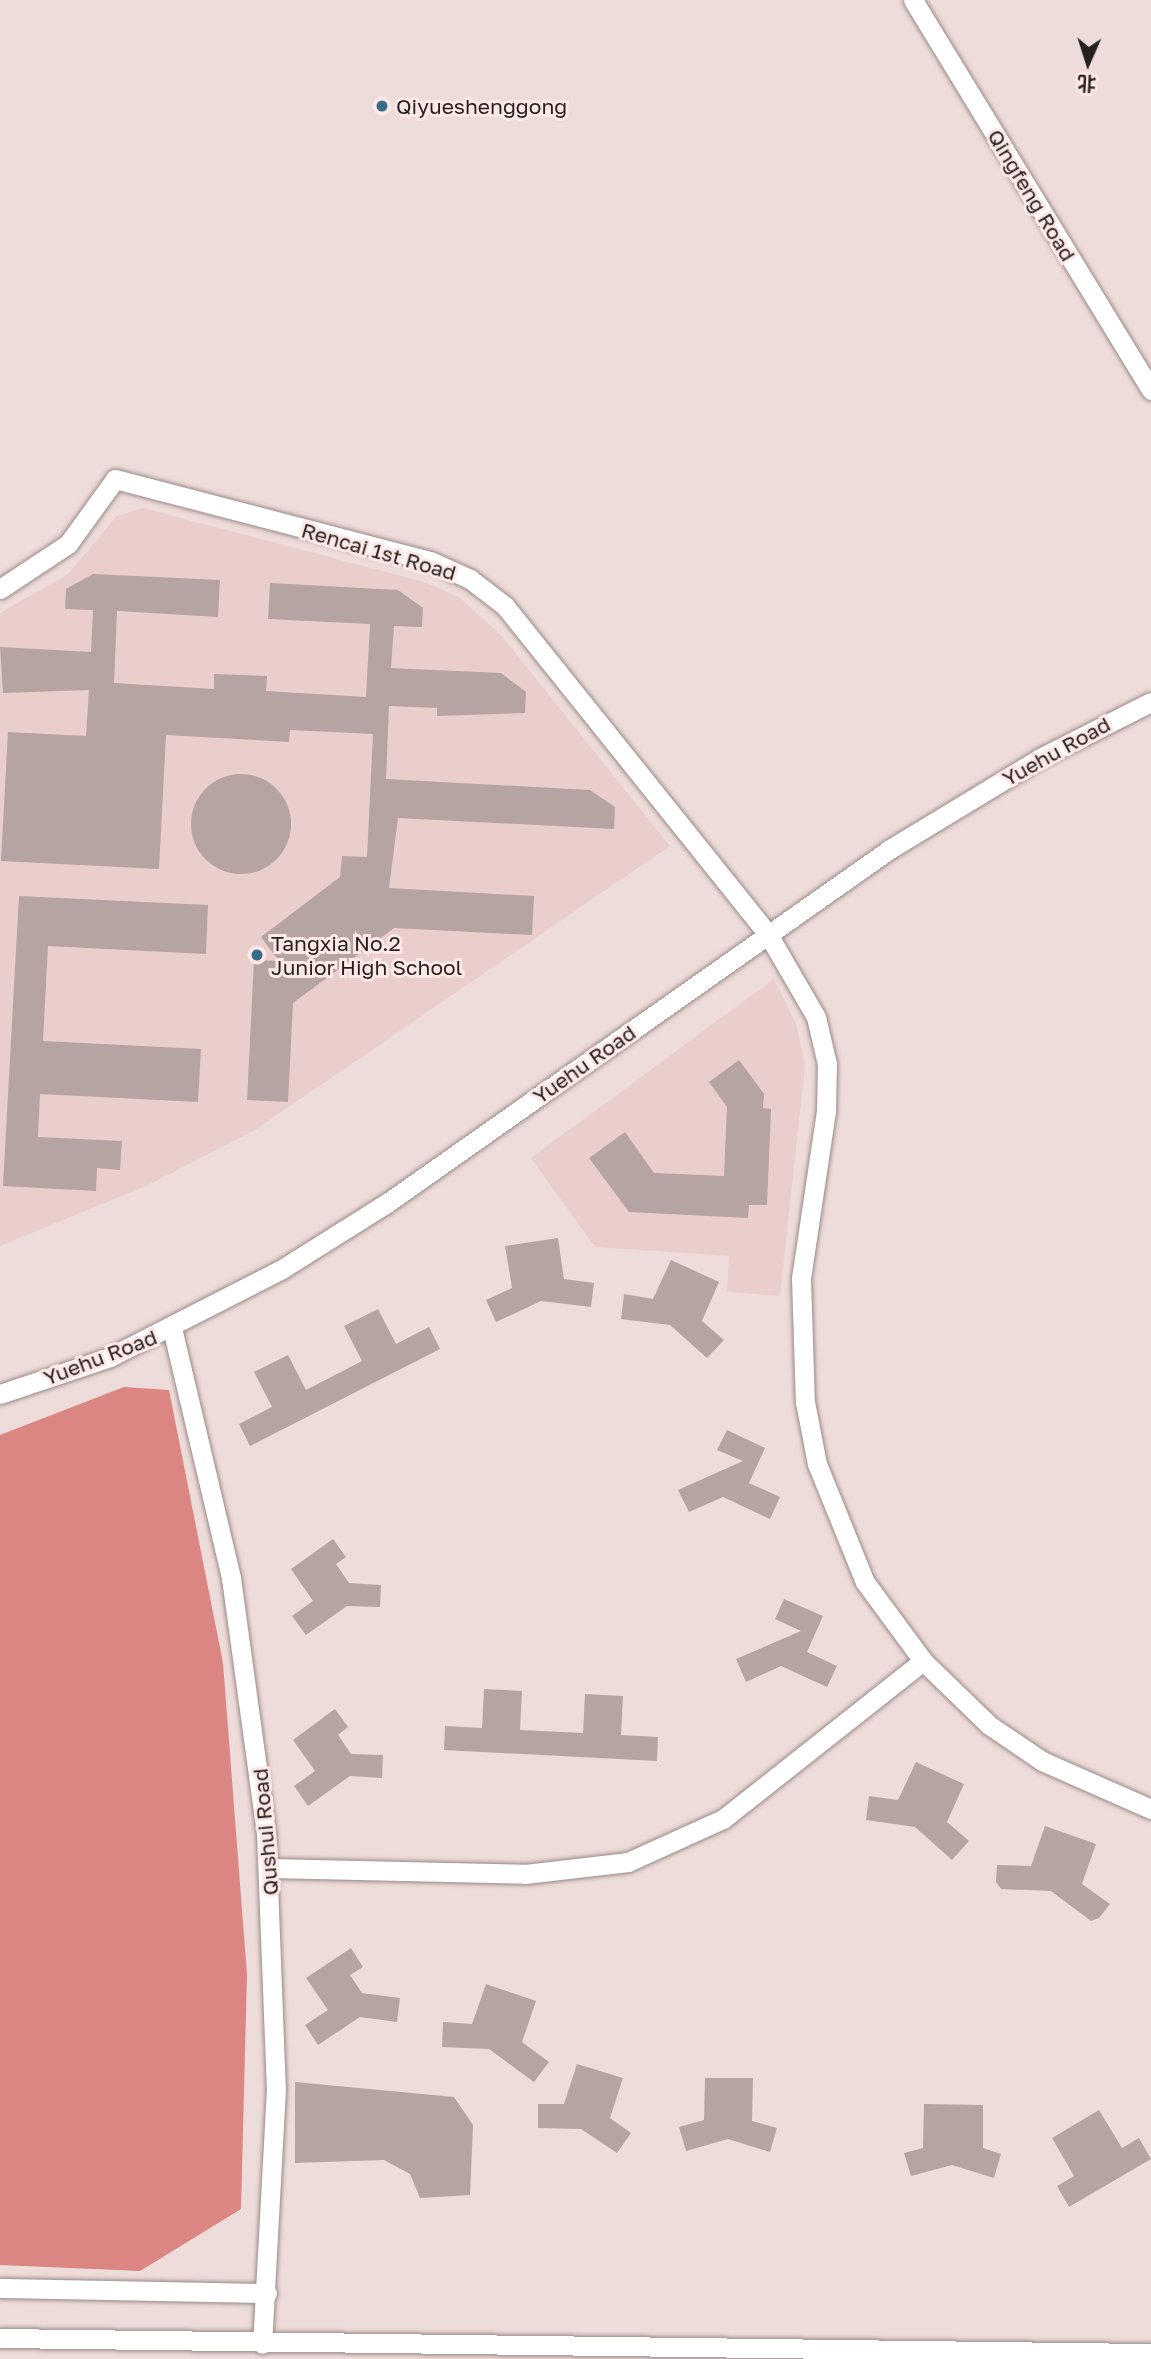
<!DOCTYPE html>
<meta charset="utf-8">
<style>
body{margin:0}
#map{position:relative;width:1151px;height:2359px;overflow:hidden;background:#eedcda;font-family:"Golos Text","Noto Sans SC",sans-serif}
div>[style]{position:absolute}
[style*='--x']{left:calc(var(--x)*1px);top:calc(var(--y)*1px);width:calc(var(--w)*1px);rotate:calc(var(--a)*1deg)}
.built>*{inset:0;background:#e9cecc}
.forest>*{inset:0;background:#db8682}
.building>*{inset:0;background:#b5a4a2}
.round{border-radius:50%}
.roads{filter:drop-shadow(0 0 2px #9a8988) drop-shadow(0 0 2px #9a8988)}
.minor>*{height:19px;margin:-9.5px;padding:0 9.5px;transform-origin:9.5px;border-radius:9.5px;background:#fff}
.dots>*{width:19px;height:19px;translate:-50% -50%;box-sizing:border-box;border:4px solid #fce9e7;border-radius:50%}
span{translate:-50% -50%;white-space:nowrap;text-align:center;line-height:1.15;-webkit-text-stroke:6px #fce9e7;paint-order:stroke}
.poi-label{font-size:21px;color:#251f1e}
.left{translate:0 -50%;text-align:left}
.street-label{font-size:21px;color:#251f1e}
.north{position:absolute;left:1053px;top:28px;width:70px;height:70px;-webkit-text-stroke:5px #fce9e7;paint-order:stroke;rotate:183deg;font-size:19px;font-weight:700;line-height:28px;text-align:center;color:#251f1e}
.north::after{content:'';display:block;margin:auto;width:24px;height:32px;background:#251f1e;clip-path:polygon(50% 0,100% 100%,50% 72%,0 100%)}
</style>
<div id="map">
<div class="built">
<i style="clip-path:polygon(143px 508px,424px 582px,459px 597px,502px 636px,670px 846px,255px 1130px,146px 1186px,0 1246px,0 613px,68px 574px,117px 516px)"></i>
<i style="clip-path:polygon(774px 979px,796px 1024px,805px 1066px,780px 1296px,727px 1292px,729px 1256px,595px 1247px,531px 1158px)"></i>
</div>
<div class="forest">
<i style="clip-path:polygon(124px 1387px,169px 1390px,223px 1663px,247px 1975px,241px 2209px,140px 2271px,0 2265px,0 1435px)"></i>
</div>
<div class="building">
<i style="clip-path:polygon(93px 574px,220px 580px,218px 617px,117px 611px,114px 683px,214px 689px,214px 674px,267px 676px,266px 691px,366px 697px,370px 624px,268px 619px,270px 583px,398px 590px,423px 608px,422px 627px,394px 626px,391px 668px,501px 673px,526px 692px,525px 713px,437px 716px,437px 708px,389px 706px,386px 779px,590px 790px,615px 807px,614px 829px,398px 818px,389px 888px,534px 896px,532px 935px,394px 928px,293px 1003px,288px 1102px,247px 1100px,254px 960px,279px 961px,261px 937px,340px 877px,342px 856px,367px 857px,373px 734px,290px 730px,289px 742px,166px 735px,159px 869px,1px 861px,8px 732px,86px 736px,89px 690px,3px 693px,0 647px,91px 652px,93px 610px,65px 609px,66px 589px)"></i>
<i class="round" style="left:191px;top:774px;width:100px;height:100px"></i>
<i style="clip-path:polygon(19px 896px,208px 905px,206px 954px,48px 946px,43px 1041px,201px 1049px,198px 1102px,40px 1094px,38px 1137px,122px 1141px,120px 1170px,97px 1168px,96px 1191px,3px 1186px)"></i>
<i style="clip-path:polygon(739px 1060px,764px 1094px,763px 1108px,771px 1109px,767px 1205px,749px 1205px,748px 1218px,629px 1212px,589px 1158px,625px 1132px,654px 1173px,724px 1176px,727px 1107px,709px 1082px)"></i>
<i style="clip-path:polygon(558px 1238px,564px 1279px,594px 1283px,591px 1307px,541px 1301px,496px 1322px,486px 1300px,512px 1288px,505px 1246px)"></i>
<i style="clip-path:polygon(671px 1260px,719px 1282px,702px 1321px,724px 1340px,707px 1358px,670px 1325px,621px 1319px,624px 1294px,653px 1299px)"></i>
<i style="clip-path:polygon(378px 1309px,396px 1344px,429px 1327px,440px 1349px,250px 1446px,239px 1424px,272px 1407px,254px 1372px,288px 1355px,306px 1390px,362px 1361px,344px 1326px)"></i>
<i style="clip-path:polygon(727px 1430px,765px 1448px,749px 1483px,780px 1497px,770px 1519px,723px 1497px,689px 1512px,678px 1490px,743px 1461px,717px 1450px)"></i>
<i style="clip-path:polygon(333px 1539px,346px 1557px,336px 1564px,349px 1583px,381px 1585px,380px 1607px,347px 1606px,306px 1635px,292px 1616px,313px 1601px,291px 1569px)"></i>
<i style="clip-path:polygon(784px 1599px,823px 1616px,807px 1652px,837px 1666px,827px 1687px,781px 1666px,746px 1682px,736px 1659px,801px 1631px,775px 1619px)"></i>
<i style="clip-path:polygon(484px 1689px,522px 1691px,520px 1730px,583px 1733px,585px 1694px,623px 1696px,621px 1735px,658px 1737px,657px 1761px,444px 1750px,445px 1726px,482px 1728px)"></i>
<i style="clip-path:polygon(335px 1709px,348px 1727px,338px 1735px,351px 1754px,383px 1755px,382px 1778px,350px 1776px,308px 1806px,294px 1786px,315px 1771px,293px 1740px)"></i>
<i style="clip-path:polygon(916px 1762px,964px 1784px,947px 1822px,969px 1841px,952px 1860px,915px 1827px,866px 1820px,869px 1796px,898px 1800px)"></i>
<i style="clip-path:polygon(1045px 1826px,1096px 1844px,1082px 1884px,1110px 1904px,1099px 1918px,1091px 1921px,1051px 1891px,1001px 1889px,996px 1882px,997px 1865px,1031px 1866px)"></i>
<i style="clip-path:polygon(351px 1948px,363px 1967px,350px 1975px,362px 1993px,400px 1998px,397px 2022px,360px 2017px,318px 2045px,305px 2025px,328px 2010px,306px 1978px)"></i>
<i style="clip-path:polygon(486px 1984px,536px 2001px,522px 2042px,549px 2062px,534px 2082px,489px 2049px,442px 2047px,443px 2022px,472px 2024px)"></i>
<i style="clip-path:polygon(577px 2064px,623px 2078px,610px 2118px,631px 2133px,617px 2153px,581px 2129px,538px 2128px,538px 2104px,564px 2104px)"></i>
<i style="clip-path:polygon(705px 2078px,753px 2078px,752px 2121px,777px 2128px,770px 2152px,728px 2139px,686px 2151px,679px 2127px,704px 2120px)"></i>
<i style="clip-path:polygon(295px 2082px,454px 2097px,473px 2125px,470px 2195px,420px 2198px,410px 2174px,384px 2160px,295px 2163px)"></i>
<i style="clip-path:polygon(924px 2104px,983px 2105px,983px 2148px,1001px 2154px,994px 2178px,952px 2165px,911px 2176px,904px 2153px,923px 2148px)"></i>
<i style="clip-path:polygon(1099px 2110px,1122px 2148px,1139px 2138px,1151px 2159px,1069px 2207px,1057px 2186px,1074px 2176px,1052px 2138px)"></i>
</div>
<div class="roads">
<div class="minor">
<i style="--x:913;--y:0;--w:457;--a:58.6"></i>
<i style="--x:0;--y:589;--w:82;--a:-33.5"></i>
<i style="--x:68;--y:544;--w:80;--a:-54.1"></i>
<i style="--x:115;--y:479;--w:325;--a:14.6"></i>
<i style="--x:430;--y:561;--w:44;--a:24.2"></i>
<i style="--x:470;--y:579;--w:44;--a:37.6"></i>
<i style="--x:505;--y:606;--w:423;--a:51.3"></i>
<i style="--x:769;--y:936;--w:94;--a:59.9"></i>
<i style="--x:816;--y:1017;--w:48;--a:76.8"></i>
<i style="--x:827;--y:1064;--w:47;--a:91.2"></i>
<i style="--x:826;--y:1111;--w:169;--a:98.5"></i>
<i style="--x:801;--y:1278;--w:124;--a:88.2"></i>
<i style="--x:805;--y:1402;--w:63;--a:79"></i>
<i style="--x:817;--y:1464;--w:127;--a:67.9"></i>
<i style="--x:865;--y:1582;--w:98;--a:53.7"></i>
<i style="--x:923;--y:1661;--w:92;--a:44.1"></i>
<i style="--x:989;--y:1725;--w:64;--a:34.2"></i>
<i style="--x:1042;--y:1761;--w:119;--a:23.8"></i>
<i style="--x:172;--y:1328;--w:257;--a:76.7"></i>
<i style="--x:231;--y:1578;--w:256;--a:82.2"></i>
<i style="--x:266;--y:1832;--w:256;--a:87.8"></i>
<i style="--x:276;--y:2088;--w:256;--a:93.1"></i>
<i style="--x:0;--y:1394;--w:116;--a:-18.6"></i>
<i style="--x:110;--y:1357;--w:193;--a:-27.1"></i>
<i style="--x:282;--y:1269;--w:124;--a:-32.2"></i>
<i style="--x:387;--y:1203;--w:615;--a:-35.14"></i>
<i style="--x:890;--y:849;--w:175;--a:-31.2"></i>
<i style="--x:1040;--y:758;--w:124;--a:-26.8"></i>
<i style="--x:269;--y:1868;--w:256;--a:1.3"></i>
<i style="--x:525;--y:1874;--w:104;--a:-6.6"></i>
<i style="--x:628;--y:1862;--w:104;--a:-24.4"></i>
<i style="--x:723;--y:1819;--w:255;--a:-38.3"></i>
<i style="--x:0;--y:2288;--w:267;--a:1.1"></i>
<i style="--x:0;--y:2338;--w:1151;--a:0.75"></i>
</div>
</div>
<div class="dots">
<i style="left:382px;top:106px;background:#386d89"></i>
<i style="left:257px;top:955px;background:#386d89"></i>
</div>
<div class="poi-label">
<span class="left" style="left:396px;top:106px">Qiyueshenggong</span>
<span class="left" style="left:271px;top:955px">Tangxia No.2<br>Junior High School</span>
</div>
<div class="street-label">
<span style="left:1032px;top:195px;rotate:59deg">Qingfeng Road</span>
<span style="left:379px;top:551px;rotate:16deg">Rencai 1st Road</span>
<span style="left:1056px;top:751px;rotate:-29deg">Yuehu Road</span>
<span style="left:584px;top:1064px;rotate:-35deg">Yuehu Road</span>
<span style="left:100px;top:1357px;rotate:-21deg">Yuehu Road</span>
<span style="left:265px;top:1832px;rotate:-95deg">Qushui Road</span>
</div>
<div class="north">北</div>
</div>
